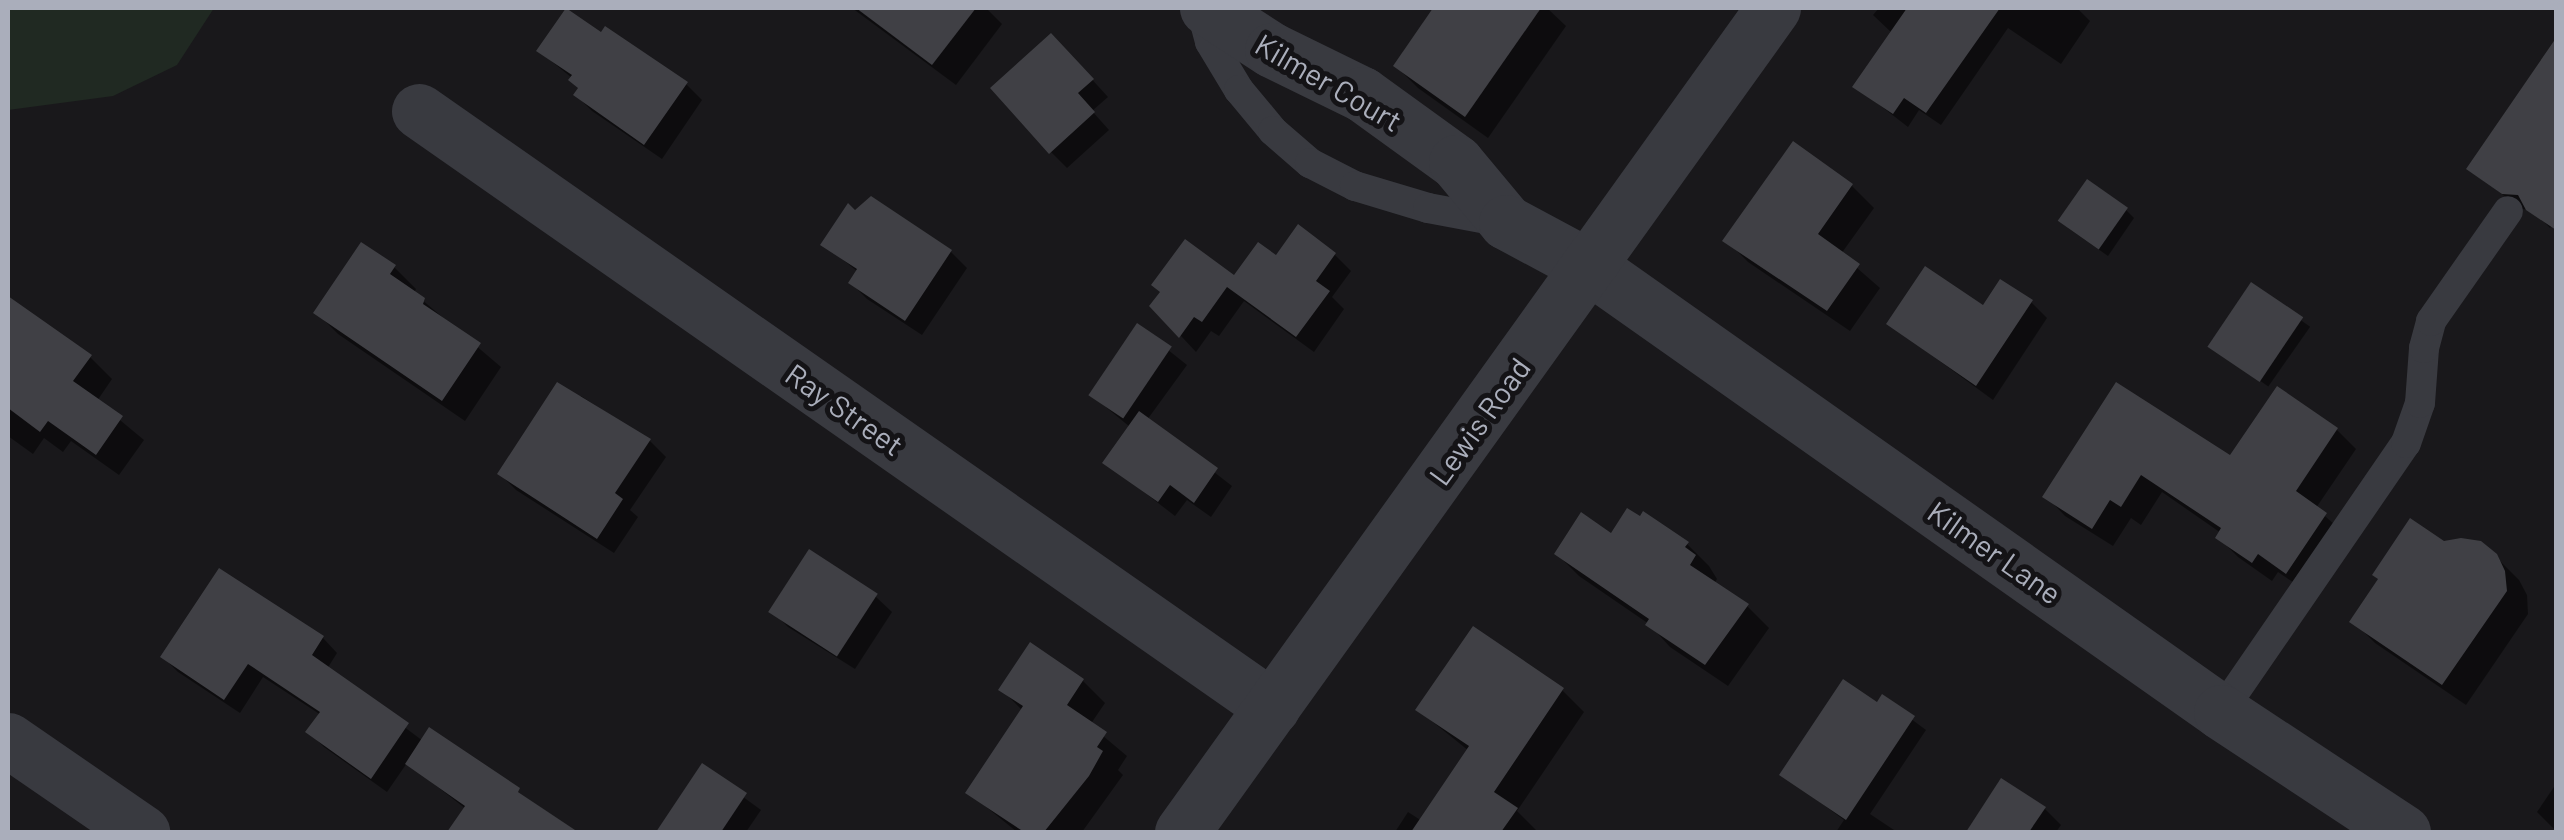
<!DOCTYPE html>
<style>
body{margin:0}
#map{position:relative;width:2564px;height:840px;overflow:hidden;background:#19181b;font-family:Barlow,sans-serif}
div>[style]{position:absolute}
[style*='--x']{left:calc(var(--x)*1px);top:calc(var(--y)*1px);width:calc(var(--w)*1px);rotate:calc(var(--a)*1deg)}
.green>*{inset:0;background:#202922}
.shadow>*{inset:0;background:#0007;transform-origin:0 0}
.building>*{inset:0;background:#404045;transform-origin:0 0}
.lane>*{height:30px;margin:-15px;padding:0 15px;transform-origin:15px;border-radius:15px;background:#393a40}
.street>*{height:55px;margin:-27.5px;padding:0 27.5px;transform-origin:27.5px;border-radius:27.5px;background:#393a40}
span{translate:-50% -50%;white-space:nowrap;text-align:center;line-height:1.15;-webkit-text-stroke:10px #141316;paint-order:stroke}
.street-label{font-size:30px;color:#aaaebb}
.frame{position:absolute;inset:0;border:10px solid #aaaebb;pointer-events:none}
</style>
<div id="map">
<div class="green">
<i style="clip-path:polygon(8px 8px,214px 8px,177px 65px,113px 96px,8px 110px)"></i>
</div>
<div class="shadow">
<i style="clip-path:polygon(852px 8px,986px 8px,1002px 24px,956px 85px)"></i>
<i style="clip-path:polygon(1436px 8px,1547px 8px,1566px 26px,1488px 138px,1418px 88px,1396px 66px)"></i>
<i style="clip-path:polygon(1879px 8px,2077px 8px,2090px 21px,2061px 64px,2008px 28px,1941px 125px,1919px 110px,1908px 127px,1855px 86px,1892px 33px,1873px 15px)"></i>
<i style="clip-path:polygon(539px 51px,686px 84px,702px 100px,662px 159px,592px 111px,576px 95px,580px 89px,572px 78px)"></i>
<i style="clip-path:polygon(1067px 52px,1108px 97px,1092px 111px,1109px 130px,1067px 168px,1051px 152px)"></i>
<i style="clip-path:polygon(2535px 74px,2556px 89px,2556px 219px,2550px 228px,2533px 210px,2521px 209px,2470px 169px)"></i>
<i style="clip-path:polygon(1793px 144px,1852px 186px,1874px 208px,1841px 254px,1880px 288px,1850px 331px,1748px 262px,1726px 240px)"></i>
<i style="clip-path:polygon(2126px 210px,2134px 218px,2108px 256px,2068px 228px)"></i>
<i style="clip-path:polygon(855px 213px,951px 252px,967px 268px,922px 335px,867px 299px,851px 283px,858px 272px,824px 244px)"></i>
<i style="clip-path:polygon(1335px 255px,1351px 271px,1332px 297px,1344px 309px,1314px 352px,1244px 301px,1219px 336px,1211px 331px,1196px 352px,1153px 306px,1235px 278px,1277px 258px)"></i>
<i style="clip-path:polygon(394px 267px,416px 289px,414px 293px,501px 367px,465px 421px,338px 334px,316px 312px)"></i>
<i style="left:2252px;top:286px;width:71px;height:73px;rotate:35deg"></i>
<i style="clip-path:polygon(2031px 302px,2047px 318px,1993px 400px,1889px 324px)"></i>
<i style="clip-path:polygon(18px 307px,90px 357px,112px 379px,97px 401px,144px 440px,119px 475px,71px 441px,63px 452px,44px 438px,33px 454px,8px 436px,8px 322px)"></i>
<i style="clip-path:polygon(1138px 326px,1187px 365px,1147px 420px,1232px 486px,1211px 517px,1187px 500px,1175px 516px,1106px 463px,1130px 427px,1090px 394px)"></i>
<i style="clip-path:polygon(2116px 385px,2231px 459px,2337px 430px,2356px 449px,2316px 508px,2345px 534px,2306px 591px,2278px 572px,2272px 581px,2238px 557px,2218px 537px,2221px 533px,2162px 492px,2141px 525px,2131px 518px,2113px 546px,2065px 516px,2046px 496px)"></i>
<i style="clip-path:polygon(581px 396px,650px 441px,666px 457px,630px 510px,638px 517px,614px 553px,516px 490px,500px 474px)"></i>
<i style="clip-path:polygon(1612px 536px,1687px 544px,1709px 566px,1717px 579px,1714px 584px,1747px 606px,1769px 628px,1728px 686px,1670px 647px,1649px 624px,1579px 576px,1557px 554px)"></i>
<i style="clip-path:polygon(2444px 544px,2495px 556px,2519px 580px,2527px 595px,2528px 614px,2466px 705px,2375px 643px,2353px 621px)"></i>
<i style="clip-path:polygon(220px 572px,323px 638px,337px 653px,327px 669px,423px 741px,430px 731px,576px 832px,467px 832px,457px 822px,466px 809px,407px 763px,387px 792px,324px 747px,309px 732px,321px 715px,263px 677px,240px 713px,178px 672px,163px 657px)"></i>
<i style="clip-path:polygon(875px 596px,892px 612px,855px 669px,788px 627px,772px 611px)"></i>
<i style="clip-path:polygon(1031px 646px,1083px 681px,1105px 703px,1090px 725px,1127px 756px,1118px 770px,1123px 775px,1082px 832px,1017px 832px,968px 792px,1023px 711px,1002px 690px)"></i>
<i style="clip-path:polygon(1562px 690px,1584px 712px,1517px 811px,1538px 832px,1395px 832px,1408px 812px,1422px 821px,1469px 751px,1418px 710px)"></i>
<i style="clip-path:polygon(1883px 698px,1926px 730px,1870px 814px,1897px 832px,1836px 832px,1844px 820px,1782px 774px)"></i>
<i style="clip-path:polygon(702px 767px,761px 810px,746px 832px,659px 832px)"></i>
<i style="clip-path:polygon(2002px 782px,2045px 809px,2061px 825px,2056px 832px,1969px 832px)"></i>
<i style="clip-path:polygon(2556px 784px,2556px 831px,2537px 812px)"></i>
</div>
<div class="building">
<i style="clip-path:polygon(566px 8px,601px 32px,605px 26px,688px 82px,644px 145px,573px 95px,578px 88px,568px 80px,572px 75px,536px 51px)"></i>
<i style="clip-path:polygon(856px 8px,976px 8px,932px 65px)"></i>
<i style="clip-path:polygon(1433px 8px,1541px 8px,1465px 117px,1393px 66px)"></i>
<i style="clip-path:polygon(1907px 8px,2000px 8px,1926px 113px,1904px 98px,1893px 114px,1852px 87px)"></i>
<i style="clip-path:polygon(1051px 33px,1094px 79px,1078px 93px,1095px 112px,1049px 154px,990px 88px)"></i>
<i style="clip-path:polygon(2556px 38px,2556px 230px,2526px 210px,2518px 195px,2502px 194px,2466px 169px)"></i>
<i style="clip-path:polygon(1793px 141px,1853px 184px,1818px 234px,1860px 264px,1827px 311px,1722px 241px)"></i>
<i style="left:2087px;top:179px;width:50px;height:51px;rotate:35deg"></i>
<i style="clip-path:polygon(871px 196px,952px 250px,905px 321px,848px 283px,857px 269px,820px 245px,848px 203px,855px 210px)"></i>
<i style="clip-path:polygon(1298px 224px,1336px 253px,1316px 281px,1330px 291px,1296px 337px,1227px 287px,1202px 322px,1194px 317px,1179px 338px,1149px 306px,1160px 292px,1151px 285px,1185px 239px,1234px 275px,1258px 242px,1276px 255px)"></i>
<i style="clip-path:polygon(361px 242px,396px 265px,390px 274px,425px 298px,423px 304px,481px 343px,442px 401px,313px 313px)"></i>
<i style="clip-path:polygon(1925px 266px,1983px 305px,2000px 279px,2033px 300px,1976px 386px,1886px 324px)"></i>
<i style="left:2251px;top:282px;width:63px;height:78px;rotate:34deg"></i>
<i style="clip-path:polygon(8px 296px,92px 355px,73px 381px,123px 416px,96px 455px,48px 421px,40px 432px,8px 408px)"></i>
<i style="left:1137px;top:323px;width:42px;height:87px;rotate:34deg"></i>
<i style="clip-path:polygon(557px 382px,651px 439px,615px 493px,623px 499px,597px 539px,497px 474px)"></i>
<i style="clip-path:polygon(2116px 382px,2230px 455px,2277px 386px,2338px 428px,2296px 491px,2327px 513px,2286px 574px,2258px 554px,2252px 563px,2215px 538px,2221px 528px,2141px 475px,2121px 507px,2110px 500px,2092px 529px,2042px 497px)"></i>
<i style="clip-path:polygon(1139px 411px,1218px 468px,1194px 503px,1170px 485px,1158px 502px,1102px 463px)"></i>
<i style="clip-path:polygon(1627px 508px,1640px 516px,1643px 511px,1689px 542px,1685px 547px,1696px 555px,1690px 565px,1749px 604px,1705px 665px,1645px 625px,1649px 619px,1554px 554px,1581px 512px,1611px 533px)"></i>
<i style="clip-path:polygon(2410px 518px,2444px 541px,2461px 538px,2481px 541px,2497px 554px,2505px 571px,2507px 591px,2442px 685px,2349px 622px,2378px 579px,2372px 575px)"></i>
<i style="left:809px;top:549px;width:82px;height:75px;rotate:33deg"></i>
<i style="clip-path:polygon(219px 568px,324px 636px,312px 655px,409px 723px,371px 779px,305px 732px,320px 712px,248px 664px,224px 700px,160px 657px)"></i>
<i style="clip-path:polygon(1473px 626px,1564px 688px,1494px 792px,1518px 808px,1501px 832px,1411px 832px,1469px 746px,1415px 710px)"></i>
<i style="clip-path:polygon(1030px 642px,1084px 679px,1067px 705px,1107px 732px,1097px 747px,1103px 751px,1089px 776px,1044px 832px,1024px 832px,965px 793px,1023px 706px,998px 690px)"></i>
<i style="clip-path:polygon(1843px 679px,1877px 702px,1882px 694px,1915px 716px,1846px 820px,1779px 775px)"></i>
<i style="clip-path:polygon(429px 727px,520px 788px,518px 792px,578px 832px,447px 832px,465px 806px,405px 764px)"></i>
<i style="clip-path:polygon(702px 763px,747px 793px,721px 832px,656px 832px)"></i>
<i style="clip-path:polygon(2001px 778px,2046px 807px,2029px 832px,1966px 832px)"></i>
</div>
<div class="lane">
<i style="--x:1201;--y:8;--w:35;--a:75"></i>
<i style="--x:1210;--y:42;--w:56;--a:58.9"></i>
<i style="--x:1239;--y:90;--w:53;--a:50.3"></i>
<i style="--x:1273;--y:131;--w:49;--a:40.9"></i>
<i style="--x:1310;--y:163;--w:51;--a:27.1"></i>
<i style="--x:1355;--y:186;--w:76;--a:16.8"></i>
<i style="--x:1428;--y:208;--w:76;--a:10.6"></i>
<i style="--x:2221;--y:712;--w:326;--a:-55.5"></i>
<i style="--x:2406;--y:443;--w:42;--a:-70.7"></i>
<i style="--x:2420;--y:403;--w:55;--a:-85.8"></i>
<i style="--x:2424;--y:348;--w:28;--a:-75"></i>
<i style="--x:2431;--y:321;--w:134;--a:-55"></i>
</div>
<div class="street">
<i style="--x:1207;--y:8;--w:77;--a:32.9"></i>
<i style="--x:1272;--y:50;--w:100;--a:26.1"></i>
<i style="--x:1362;--y:94;--w:116;--a:35.9"></i>
<i style="--x:1456;--y:162;--w:78;--a:50.2"></i>
<i style="--x:1506;--y:222;--w:95;--a:28.2"></i>
<i style="--x:1590;--y:267;--w:772;--a:35.19"></i>
<i style="--x:2221;--y:712;--w:218;--a:33.4"></i>
<i style="--x:419;--y:111;--w:1041;--a:34.94"></i>
<i style="--x:8;--y:740;--w:163;--a:34.5"></i>
<i style="--x:1182;--y:832;--w:1014;--a:-54.35"></i>
</div>
<div class="street-label">
<span style="left:1329px;top:82px;rotate:30deg">Kilmer Court</span>
<span style="left:845px;top:409px;rotate:35deg">Ray Street</span>
<span style="left:1479px;top:421px;rotate:-54deg">Lewis Road</span>
<span style="left:1995px;top:552px;rotate:35deg">Kilmer Lane</span>
</div>
<div class="frame"></div>
</div>
